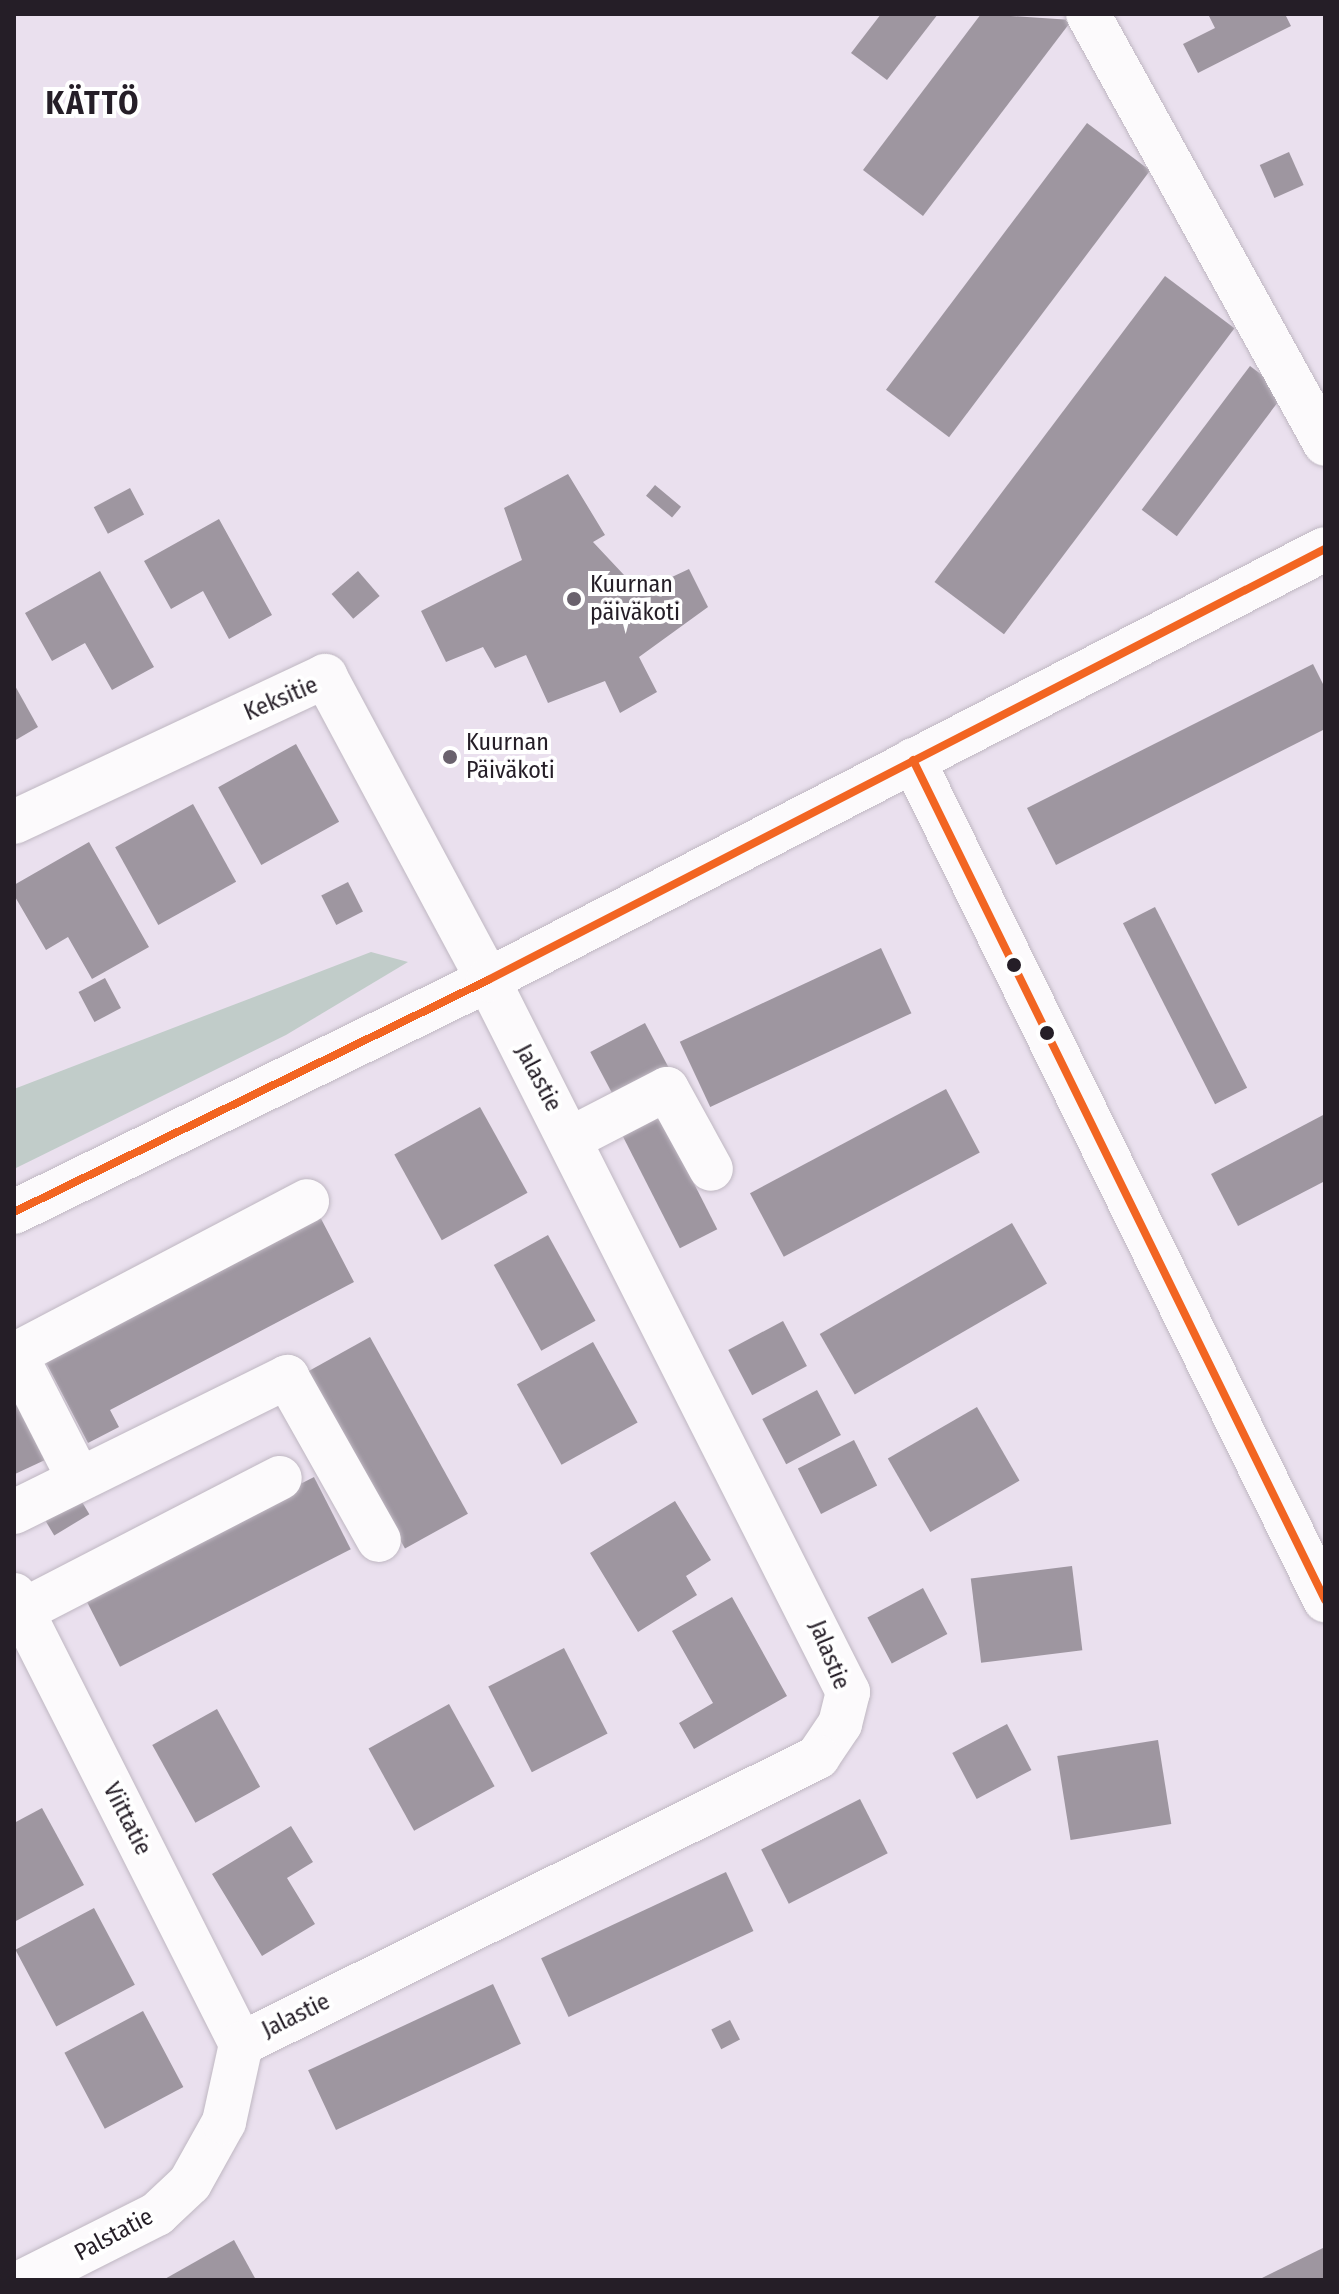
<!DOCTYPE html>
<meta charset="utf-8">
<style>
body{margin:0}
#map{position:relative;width:1339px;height:2294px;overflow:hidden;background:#eae0ee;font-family:"Fira Sans Condensed",sans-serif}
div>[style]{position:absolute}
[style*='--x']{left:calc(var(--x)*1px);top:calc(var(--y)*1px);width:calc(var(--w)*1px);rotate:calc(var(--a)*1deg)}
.green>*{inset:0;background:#c1ccc9}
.building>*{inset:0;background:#9e96a0;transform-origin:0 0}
.roads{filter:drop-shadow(0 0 2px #bfb7c2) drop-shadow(0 0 2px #bfb7c2)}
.minor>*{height:44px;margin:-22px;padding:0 22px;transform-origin:22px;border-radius:22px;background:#fcfafc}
.bus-1>*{height:8px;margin:-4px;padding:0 4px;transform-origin:4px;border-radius:4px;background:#f26522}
.dots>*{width:22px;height:22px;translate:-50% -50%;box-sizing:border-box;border:4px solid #fff;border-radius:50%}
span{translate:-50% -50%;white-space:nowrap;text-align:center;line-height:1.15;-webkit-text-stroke:8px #fff;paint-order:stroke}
.poi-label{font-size:24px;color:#251e27}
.left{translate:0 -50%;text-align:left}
.street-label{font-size:24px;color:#251e27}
.district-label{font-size:32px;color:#251e27;font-weight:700;letter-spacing:2px}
.frame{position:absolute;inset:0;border:16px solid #251e27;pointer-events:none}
</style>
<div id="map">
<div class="green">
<i style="clip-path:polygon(371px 952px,408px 962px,286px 1035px,14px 1169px,14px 1089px)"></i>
</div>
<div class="building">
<i style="clip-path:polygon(881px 14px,938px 14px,887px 80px,851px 53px)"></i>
<i style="clip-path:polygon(981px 14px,1072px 20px,923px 216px,863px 170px)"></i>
<i style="clip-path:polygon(1208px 14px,1285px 14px,1291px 26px,1198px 73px,1183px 44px,1215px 28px)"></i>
<i style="left:1087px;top:123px;width:79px;height:334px;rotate:37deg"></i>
<i style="left:1289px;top:152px;width:36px;height:32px;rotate:66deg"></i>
<i style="left:1165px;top:276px;width:87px;height:383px;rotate:37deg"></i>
<i style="left:1250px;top:366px;width:44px;height:180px;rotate:37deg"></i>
<i style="clip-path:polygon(568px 474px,605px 535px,593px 542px,640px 592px,689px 569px,708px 607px,639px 657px,657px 692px,620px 713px,605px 681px,548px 703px,526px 655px,495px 668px,483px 647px,446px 662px,421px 611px,522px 560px,504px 508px)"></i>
<i style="left:655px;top:485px;width:34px;height:14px;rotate:40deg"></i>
<i style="left:130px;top:488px;width:30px;height:41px;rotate:62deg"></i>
<i style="clip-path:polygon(219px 519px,272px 615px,229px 639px,203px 591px,171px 609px,144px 561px)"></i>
<i style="clip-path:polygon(100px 571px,154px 667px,112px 690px,85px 643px,52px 661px,25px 613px)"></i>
<i style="left:358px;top:571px;width:33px;height:35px;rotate:49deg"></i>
<i style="clip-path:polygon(1313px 664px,1325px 688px,1325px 729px,1056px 865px,1027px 808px)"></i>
<i style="clip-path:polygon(14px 684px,38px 727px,14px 741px)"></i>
<i style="left:296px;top:744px;width:89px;height:89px;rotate:61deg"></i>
<i style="left:193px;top:804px;width:89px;height:89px;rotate:61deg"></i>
<i style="clip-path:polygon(89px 842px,149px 947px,92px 979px,68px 937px,46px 950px,14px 895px,14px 885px)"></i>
<i style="left:348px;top:882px;width:33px;height:30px;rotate:63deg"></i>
<i style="left:1155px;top:907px;width:203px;height:36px;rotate:63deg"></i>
<i style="left:881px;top:948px;width:72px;height:222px;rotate:65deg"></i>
<i style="left:105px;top:978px;width:34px;height:30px;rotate:62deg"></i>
<i style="left:645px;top:1023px;width:52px;height:62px;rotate:62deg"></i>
<i style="left:946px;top:1089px;width:72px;height:222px;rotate:62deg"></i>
<i style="left:480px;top:1107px;width:98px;height:98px;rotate:61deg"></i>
<i style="left:656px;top:1109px;width:135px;height:42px;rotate:63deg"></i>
<i style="clip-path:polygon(1325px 1114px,1325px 1181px,1238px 1226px,1211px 1174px)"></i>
<i style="clip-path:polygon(317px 1211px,354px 1282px,110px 1410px,119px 1427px,88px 1443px,42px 1355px)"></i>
<i style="left:1012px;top:1223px;width:70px;height:222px;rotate:60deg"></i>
<i style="left:548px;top:1235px;width:98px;height:62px;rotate:61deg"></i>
<i style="left:783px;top:1321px;width:51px;height:62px;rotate:62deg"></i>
<i style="left:370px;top:1337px;width:202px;height:72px;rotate:61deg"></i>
<i style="left:593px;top:1342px;width:92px;height:87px;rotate:61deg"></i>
<i style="clip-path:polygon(14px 1389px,45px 1460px,15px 1474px,14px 1471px)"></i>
<i style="left:817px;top:1390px;width:51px;height:62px;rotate:62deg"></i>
<i style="left:977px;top:1407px;width:85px;height:103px;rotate:60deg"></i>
<i style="left:854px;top:1440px;width:51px;height:63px;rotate:63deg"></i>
<i style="left:314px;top:1477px;width:81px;height:259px;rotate:63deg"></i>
<i style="left:76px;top:1492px;width:26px;height:41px;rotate:59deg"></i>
<i style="clip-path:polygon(675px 1501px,711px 1560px,686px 1576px,697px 1595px,638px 1632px,590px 1553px)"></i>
<i style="left:1072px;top:1566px;width:85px;height:102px;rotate:83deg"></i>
<i style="left:923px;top:1588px;width:52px;height:63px;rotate:62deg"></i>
<i style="clip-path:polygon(732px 1597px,787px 1696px,694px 1749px,679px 1723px,713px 1703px,672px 1631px)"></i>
<i style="left:564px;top:1648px;width:96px;height:85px;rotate:63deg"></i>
<i style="left:449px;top:1704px;width:94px;height:92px;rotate:61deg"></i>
<i style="left:217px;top:1709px;width:89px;height:74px;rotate:61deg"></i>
<i style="left:1007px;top:1724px;width:52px;height:62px;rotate:62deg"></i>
<i style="left:1158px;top:1740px;width:85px;height:102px;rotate:81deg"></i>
<i style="left:860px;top:1799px;width:61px;height:111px;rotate:63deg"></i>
<i style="clip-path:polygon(42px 1808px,84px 1885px,14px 1922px,14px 1823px)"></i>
<i style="clip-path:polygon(291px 1826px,313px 1862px,287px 1878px,315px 1924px,262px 1956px,212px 1874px)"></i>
<i style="left:726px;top:1872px;width:65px;height:204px;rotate:65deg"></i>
<i style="left:94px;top:1908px;width:87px;height:89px;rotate:62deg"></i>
<i style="left:493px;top:1984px;width:66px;height:204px;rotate:65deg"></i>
<i style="left:143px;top:2011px;width:86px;height:89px;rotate:62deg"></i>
<i style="left:730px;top:2020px;width:22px;height:21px;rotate:63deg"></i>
<i style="clip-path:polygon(234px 2240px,256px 2280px,163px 2280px)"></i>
<i style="clip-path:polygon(1325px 2247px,1325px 2280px,1258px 2280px)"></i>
</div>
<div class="roads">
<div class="minor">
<i style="--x:1088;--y:14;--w:491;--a:61.1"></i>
<i style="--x:913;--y:760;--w:936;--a:63.87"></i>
<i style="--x:14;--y:822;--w:344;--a:-25.1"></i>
<i style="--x:325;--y:676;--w:345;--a:61.8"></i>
<i style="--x:488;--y:980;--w:798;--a:63.18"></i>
<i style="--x:848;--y:1692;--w:33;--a:104"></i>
<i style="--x:840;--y:1724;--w:40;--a:124"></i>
<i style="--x:818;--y:1757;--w:644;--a:153.55"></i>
<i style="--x:570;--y:1139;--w:109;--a:-27.3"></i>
<i style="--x:667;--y:1089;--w:91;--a:61.2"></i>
<i style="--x:14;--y:1212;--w:528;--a:-26.08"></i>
<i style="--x:488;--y:980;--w:941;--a:-27.25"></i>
<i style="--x:15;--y:1354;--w:140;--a:62.9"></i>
<i style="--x:14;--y:1355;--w:331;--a:-27.7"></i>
<i style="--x:14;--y:1512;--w:305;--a:-26.3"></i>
<i style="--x:287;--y:1377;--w:187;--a:60.6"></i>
<i style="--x:14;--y:1595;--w:503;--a:63.18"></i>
<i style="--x:22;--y:1611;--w:290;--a:-27.3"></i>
<i style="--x:26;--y:2280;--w:147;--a:-26.7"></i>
<i style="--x:157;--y:2214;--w:45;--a:-43.2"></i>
<i style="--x:190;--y:2183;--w:70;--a:-60.9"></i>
<i style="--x:224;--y:2122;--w:80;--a:-77.7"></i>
</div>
</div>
<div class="bus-1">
<i style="--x:913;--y:760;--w:936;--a:63.87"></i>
<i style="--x:14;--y:1212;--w:528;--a:-26.08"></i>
<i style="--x:488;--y:980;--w:941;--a:-27.25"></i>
</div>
<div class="dots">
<i style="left:574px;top:599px;background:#6a626d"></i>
<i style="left:450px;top:757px;background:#6a626d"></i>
<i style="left:1014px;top:965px;background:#251e27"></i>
<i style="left:1047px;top:1033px;background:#251e27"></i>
</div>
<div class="poi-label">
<span class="left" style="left:590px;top:599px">Kuurnan<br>päiväkoti</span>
<span class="left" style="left:466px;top:757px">Kuurnan<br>Päiväkoti</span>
</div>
<div class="street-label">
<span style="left:281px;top:699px;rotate:-23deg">Keksitie</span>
<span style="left:538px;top:1078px;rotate:62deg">Jalastie</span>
<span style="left:829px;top:1655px;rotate:68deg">Jalastie</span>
<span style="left:127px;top:1819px;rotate:63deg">Viittatie</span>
<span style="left:296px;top:2016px;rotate:-26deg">Jalastie</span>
<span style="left:114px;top:2235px;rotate:-28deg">Palstatie</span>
</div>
<div class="district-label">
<span style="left:93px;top:103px">KÄTTÖ</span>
</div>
<div class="frame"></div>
</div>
